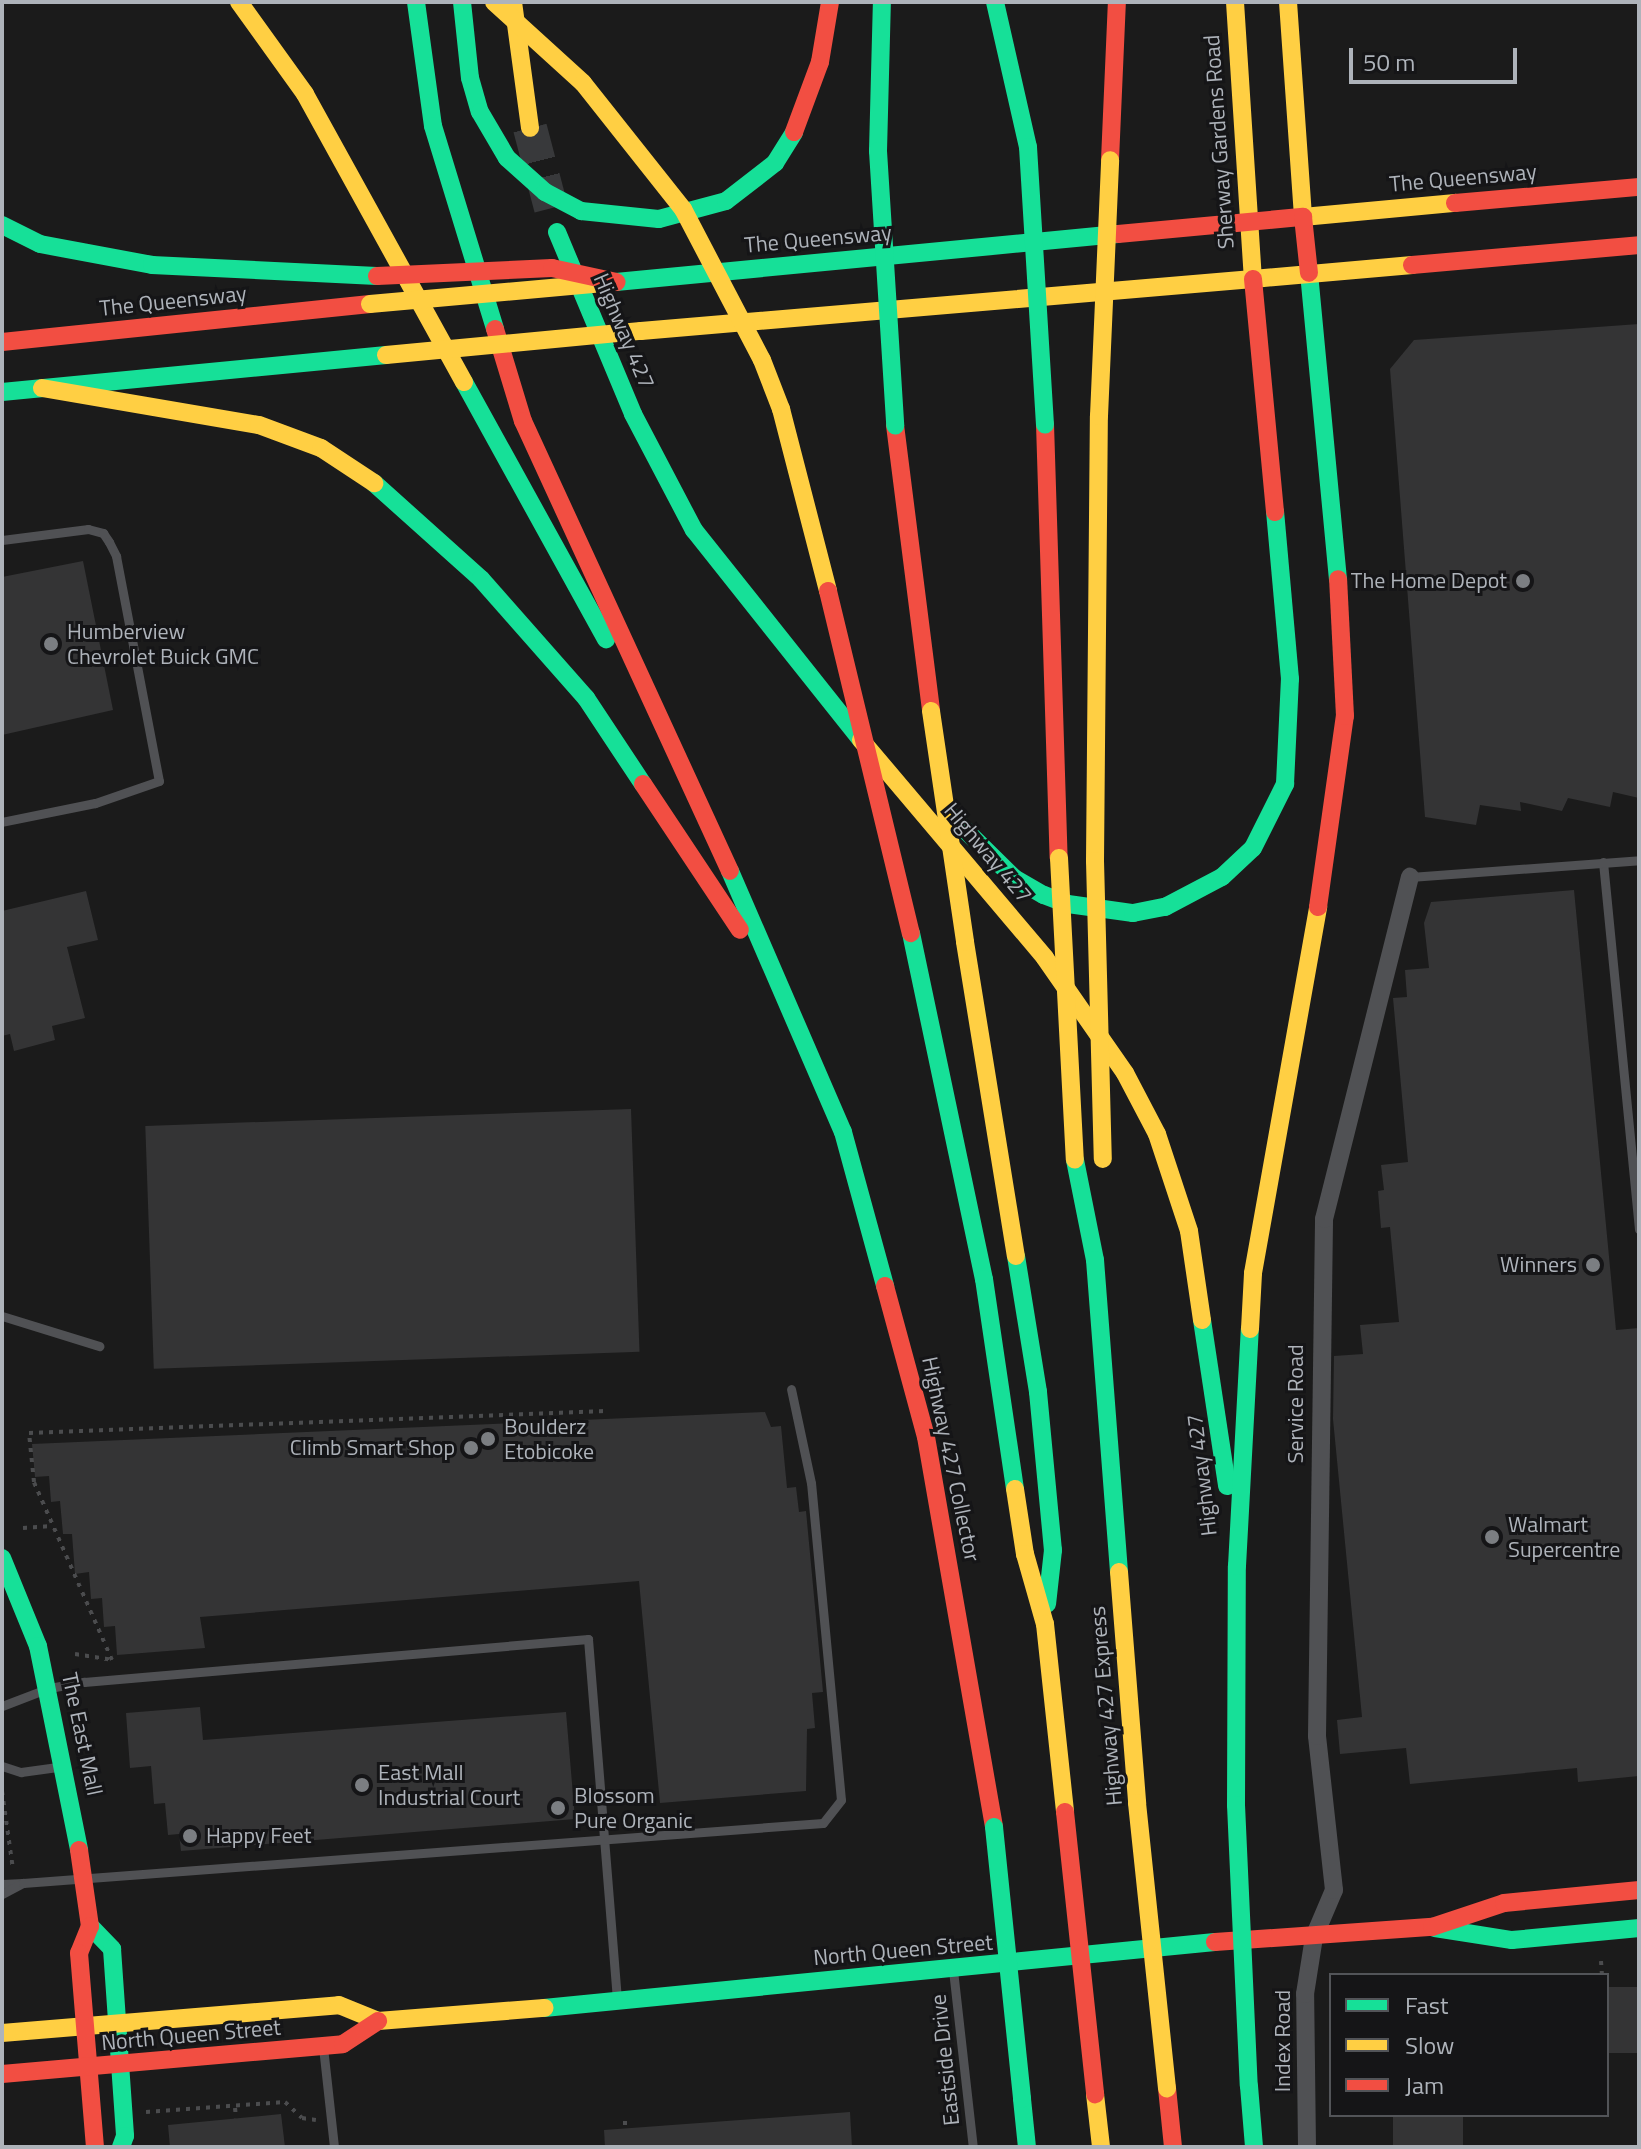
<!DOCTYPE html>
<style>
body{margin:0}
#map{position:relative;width:1641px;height:2149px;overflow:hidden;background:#1b1b1b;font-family:"Titillium Web",sans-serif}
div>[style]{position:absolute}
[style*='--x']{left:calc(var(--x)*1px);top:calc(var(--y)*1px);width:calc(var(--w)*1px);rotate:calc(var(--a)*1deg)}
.building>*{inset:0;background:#343435;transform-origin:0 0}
.highway-tunnel>*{height:34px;margin-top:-17px;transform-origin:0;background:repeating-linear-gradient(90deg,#38393b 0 34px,transparent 0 51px)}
.path>*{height:4px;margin-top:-2px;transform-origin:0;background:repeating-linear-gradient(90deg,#4b4c4e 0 4px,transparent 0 10px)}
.lane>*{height:9px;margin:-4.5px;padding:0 4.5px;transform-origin:4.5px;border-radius:4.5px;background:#505154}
.street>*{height:18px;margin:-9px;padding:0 9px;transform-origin:9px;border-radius:9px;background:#505154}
.fast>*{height:18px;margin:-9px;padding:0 9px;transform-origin:9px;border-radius:9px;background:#16e098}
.slow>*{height:18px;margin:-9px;padding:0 9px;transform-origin:9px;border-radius:9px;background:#ffcf43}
.jam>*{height:18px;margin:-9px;padding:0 9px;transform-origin:9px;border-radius:9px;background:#f24e42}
.fast-bridge>*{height:18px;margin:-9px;padding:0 9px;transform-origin:9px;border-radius:9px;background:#16e098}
.slow-bridge>*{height:18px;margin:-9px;padding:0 9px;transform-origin:9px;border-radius:9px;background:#ffcf43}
.jam-bridge>*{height:18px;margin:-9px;padding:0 9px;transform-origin:9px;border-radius:9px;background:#f24e42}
.dots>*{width:22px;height:22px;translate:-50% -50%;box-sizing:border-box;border:4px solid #151517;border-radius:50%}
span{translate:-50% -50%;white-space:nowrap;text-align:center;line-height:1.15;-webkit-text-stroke:6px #151517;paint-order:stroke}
.street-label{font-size:22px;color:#aeb3ba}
.poi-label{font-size:22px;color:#aeb3ba}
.right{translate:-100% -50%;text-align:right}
.left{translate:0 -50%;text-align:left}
.frame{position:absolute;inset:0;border:4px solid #aeb3ba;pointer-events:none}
.legend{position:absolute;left:1329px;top:1973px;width:280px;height:144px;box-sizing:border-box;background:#151517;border:2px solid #525458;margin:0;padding:10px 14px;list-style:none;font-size:24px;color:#aeb3ba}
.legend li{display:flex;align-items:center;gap:16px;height:40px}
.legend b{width:40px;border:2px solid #525458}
.scale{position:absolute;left:1349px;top:48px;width:168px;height:36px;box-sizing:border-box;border:4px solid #aeb3ba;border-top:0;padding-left:10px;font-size:24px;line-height:28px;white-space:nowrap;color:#aeb3ba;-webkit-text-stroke:6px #151517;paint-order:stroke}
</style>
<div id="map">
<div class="building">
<i style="clip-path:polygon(1639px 324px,1639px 798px,1613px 792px,1610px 807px,1568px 798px,1562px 811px,1520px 802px,1521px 811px,1480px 805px,1476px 825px,1425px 817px,1390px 369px,1414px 340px)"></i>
<i style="clip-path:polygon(83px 561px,113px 710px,2px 735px,2px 577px)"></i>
<i style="clip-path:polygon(1574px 890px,1616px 1330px,1639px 1328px,1639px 1776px,1578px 1782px,1577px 1768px,1410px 1784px,1406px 1748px,1340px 1754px,1337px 1720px,1362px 1717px,1333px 1419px,1334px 1356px,1363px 1354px,1360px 1325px,1399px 1322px,1390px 1227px,1381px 1228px,1378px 1191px,1384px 1190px,1381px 1165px,1408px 1162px,1393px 998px,1407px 997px,1405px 970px,1429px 968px,1424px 923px,1431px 902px)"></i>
<i style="clip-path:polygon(86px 891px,98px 940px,67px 947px,85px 1018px,52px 1026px,55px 1040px,14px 1051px,10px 1034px,2px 1036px,2px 911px)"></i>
<i style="left:631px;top:1109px;width:243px;height:486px;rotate:88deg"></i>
<i style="clip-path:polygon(765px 1412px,771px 1427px,781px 1426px,787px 1488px,796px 1487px,799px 1512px,806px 1511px,823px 1692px,812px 1693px,815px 1728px,807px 1729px,806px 1791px,660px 1803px,639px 1581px,200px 1617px,205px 1648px,117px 1655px,115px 1626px,104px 1627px,102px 1598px,91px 1599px,89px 1572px,75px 1574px,72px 1534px,63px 1534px,60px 1501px,51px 1502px,49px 1476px,35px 1477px,32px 1444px)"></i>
<i style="clip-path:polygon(200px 1707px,203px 1740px,566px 1712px,575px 1819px,181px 1851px,179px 1834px,168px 1835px,165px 1803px,154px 1804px,151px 1766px,130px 1768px,126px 1713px)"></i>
<i style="left:1639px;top:1987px;width:66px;height:32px;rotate:90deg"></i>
<i style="clip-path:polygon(850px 2112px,852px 2147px,605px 2147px,604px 2130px)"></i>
<i style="clip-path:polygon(281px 2114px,285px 2147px,170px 2147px,168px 2125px)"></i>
<i style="left:1393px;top:2115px;width:70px;height:32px"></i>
</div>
<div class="highway-tunnel">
<i style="--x:530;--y:128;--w:83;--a:75.3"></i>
</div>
<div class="path">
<i style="--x:23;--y:1528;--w:29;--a:-4"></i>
<i style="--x:75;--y:1654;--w:37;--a:9"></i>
<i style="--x:112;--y:1660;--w:194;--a:-113.7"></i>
<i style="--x:34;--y:1482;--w:49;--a:-95.8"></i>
<i style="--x:29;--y:1433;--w:577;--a:-2.18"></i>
<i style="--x:2;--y:1791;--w:79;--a:82"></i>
<i style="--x:1601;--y:1961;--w:14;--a:86"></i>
<i style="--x:235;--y:2108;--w:10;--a:84"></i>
<i style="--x:146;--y:2112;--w:139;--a:-4.1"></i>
<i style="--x:285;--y:2102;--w:23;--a:43"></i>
<i style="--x:302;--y:2118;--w:14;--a:8"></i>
<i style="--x:625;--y:2121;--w:7;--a:90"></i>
</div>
<div class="lane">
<i style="--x:2;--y:540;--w:87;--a:-7.3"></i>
<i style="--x:88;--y:529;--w:16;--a:15"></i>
<i style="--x:103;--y:533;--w:11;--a:56"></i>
<i style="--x:109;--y:542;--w:16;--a:63"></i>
<i style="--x:116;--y:556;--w:229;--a:79.2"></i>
<i style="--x:159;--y:781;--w:68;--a:161"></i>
<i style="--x:95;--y:803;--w:95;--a:168.5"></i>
<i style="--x:1603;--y:862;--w:369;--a:84.4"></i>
<i style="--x:1410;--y:877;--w:230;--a:-4.2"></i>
<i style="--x:2;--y:1316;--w:102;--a:17.2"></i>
<i style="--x:2;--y:1706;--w:50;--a:-21"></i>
<i style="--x:49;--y:1688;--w:36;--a:-10"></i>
<i style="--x:84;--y:1682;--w:506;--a:-4.88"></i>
<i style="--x:588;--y:1639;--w:360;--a:85.4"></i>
<i style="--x:2;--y:1766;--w:20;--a:18"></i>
<i style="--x:21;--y:1772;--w:44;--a:-7.8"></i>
<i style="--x:2;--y:1884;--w:21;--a:-3"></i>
<i style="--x:2;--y:1894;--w:24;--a:-28"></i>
<i style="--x:23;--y:1883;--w:802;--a:-4.29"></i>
<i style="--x:823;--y:1823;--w:29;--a:-52"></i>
<i style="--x:841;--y:1800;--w:318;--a:-95.4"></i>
<i style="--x:811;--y:1483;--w:96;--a:-102"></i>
<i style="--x:953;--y:1970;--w:178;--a:83.6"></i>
<i style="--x:323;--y:2047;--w:101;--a:83.7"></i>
</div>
<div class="street">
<i style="--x:1307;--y:2147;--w:153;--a:-90.7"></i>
<i style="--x:1305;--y:1994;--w:58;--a:-81"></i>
<i style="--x:1314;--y:1937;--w:51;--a:-66.9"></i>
<i style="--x:1334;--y:1890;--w:155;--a:-96.3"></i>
<i style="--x:1317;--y:1736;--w:517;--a:-89.22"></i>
<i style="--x:1324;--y:1219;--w:353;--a:-75.9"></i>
</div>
<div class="fast">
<i style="--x:416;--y:2;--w:125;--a:82.2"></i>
<i style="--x:433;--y:126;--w:212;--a:73"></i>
<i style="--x:462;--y:2;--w:76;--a:84"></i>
<i style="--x:470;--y:78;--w:35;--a:74"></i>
<i style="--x:480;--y:112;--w:53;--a:59.6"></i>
<i style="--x:507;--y:158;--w:51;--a:41.8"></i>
<i style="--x:545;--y:192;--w:41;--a:27.8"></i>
<i style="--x:581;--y:211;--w:78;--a:5.9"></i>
<i style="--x:659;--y:219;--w:69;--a:-15"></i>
<i style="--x:726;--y:201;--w:62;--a:-37.8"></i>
<i style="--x:775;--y:163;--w:36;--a:-58"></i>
<i style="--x:878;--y:151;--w:149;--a:-88.5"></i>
<i style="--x:2;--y:225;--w:42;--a:26.6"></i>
<i style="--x:40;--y:244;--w:114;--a:10.6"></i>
<i style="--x:152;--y:265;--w:225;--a:2.8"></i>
<i style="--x:557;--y:232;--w:197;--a:67.3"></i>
<i style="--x:633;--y:414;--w:131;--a:62.3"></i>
<i style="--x:694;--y:530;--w:268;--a:51.5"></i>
<i style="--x:1309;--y:273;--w:307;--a:84.6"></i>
<i style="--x:616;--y:282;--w:504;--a:-5.46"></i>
<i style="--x:464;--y:382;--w:294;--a:61.1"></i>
<i style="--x:2;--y:392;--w:386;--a:-5.5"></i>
<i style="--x:374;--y:483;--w:144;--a:41.9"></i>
<i style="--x:481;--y:579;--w:159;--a:48.6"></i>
<i style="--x:586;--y:698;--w:103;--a:56.5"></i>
<i style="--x:952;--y:817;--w:87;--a:44.5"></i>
<i style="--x:1014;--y:878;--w:34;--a:30"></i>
<i style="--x:1044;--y:895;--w:26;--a:21"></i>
<i style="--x:1068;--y:904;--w:66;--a:7.9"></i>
<i style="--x:1133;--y:913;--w:33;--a:-11"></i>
<i style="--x:1165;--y:907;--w:64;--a:-27.8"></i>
<i style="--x:1222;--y:877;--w:42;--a:-43.1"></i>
<i style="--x:1253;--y:848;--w:72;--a:-63.4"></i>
<i style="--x:1285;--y:784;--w:105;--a:-87.3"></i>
<i style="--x:1290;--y:679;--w:168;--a:-95.1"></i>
<i style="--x:730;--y:871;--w:284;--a:66.6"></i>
<i style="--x:843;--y:1132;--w:160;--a:74.7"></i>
<i style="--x:911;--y:933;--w:354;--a:78.1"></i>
<i style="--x:984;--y:1279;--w:212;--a:81.6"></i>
<i style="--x:1075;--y:1160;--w:102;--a:78.7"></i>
<i style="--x:1095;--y:1260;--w:313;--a:85.6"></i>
<i style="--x:1016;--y:1256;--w:138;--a:80.8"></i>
<i style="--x:1038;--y:1392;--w:159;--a:84.6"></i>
<i style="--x:1053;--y:1550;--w:54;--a:96.3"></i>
<i style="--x:1202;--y:1320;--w:168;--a:81.4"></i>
<i style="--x:2;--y:1558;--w:95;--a:67.8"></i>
<i style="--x:38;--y:1646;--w:208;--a:78.6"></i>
<i style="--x:1236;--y:1805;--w:239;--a:-89.8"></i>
<i style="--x:1237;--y:1566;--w:237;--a:-86.9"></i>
<i style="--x:90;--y:1926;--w:32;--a:46"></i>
<i style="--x:112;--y:1949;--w:187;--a:86"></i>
<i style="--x:125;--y:2136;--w:12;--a:110"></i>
<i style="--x:1435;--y:1928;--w:78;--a:8.9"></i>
<i style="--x:1512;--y:1940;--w:128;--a:-5.4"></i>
<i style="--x:544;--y:2008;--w:674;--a:-5.62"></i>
<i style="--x:1249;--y:2086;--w:61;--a:85.3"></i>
<i style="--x:1022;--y:2099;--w:48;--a:84.1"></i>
</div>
<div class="slow">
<i style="--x:239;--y:2;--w:113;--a:54.3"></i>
<i style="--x:305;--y:94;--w:329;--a:61.1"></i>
<i style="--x:513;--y:2;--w:127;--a:82.3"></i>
<i style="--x:1235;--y:2;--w:278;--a:86.3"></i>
<i style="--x:1253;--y:279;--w:160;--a:-5"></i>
<i style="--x:1288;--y:2;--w:216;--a:86"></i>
<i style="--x:1303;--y:217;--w:153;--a:-5.3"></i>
<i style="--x:641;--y:331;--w:614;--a:-4.86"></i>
<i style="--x:42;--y:388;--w:220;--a:9.7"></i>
<i style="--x:259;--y:425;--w:66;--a:20.4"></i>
<i style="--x:321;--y:448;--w:64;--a:33.4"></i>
<i style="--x:861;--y:740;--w:285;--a:49.8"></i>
<i style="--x:1045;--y:958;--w:140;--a:55.2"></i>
<i style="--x:1125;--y:1073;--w:69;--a:62.3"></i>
<i style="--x:1157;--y:1134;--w:102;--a:71.7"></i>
<i style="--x:1189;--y:1231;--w:90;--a:81.7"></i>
<i style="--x:1095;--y:861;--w:445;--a:-89.5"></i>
<i style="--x:965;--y:942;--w:318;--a:80.8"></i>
<i style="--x:1250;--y:1329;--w:56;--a:-86.9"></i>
<i style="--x:1253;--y:1273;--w:372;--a:-79.9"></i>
<i style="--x:1015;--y:1489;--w:66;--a:81.3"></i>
<i style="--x:1025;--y:1554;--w:73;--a:74.1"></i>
<i style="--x:1045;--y:1624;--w:189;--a:83.9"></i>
<i style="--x:1119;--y:1572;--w:232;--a:85.5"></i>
<i style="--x:2;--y:2033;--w:338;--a:-4.7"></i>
<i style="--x:339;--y:2005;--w:42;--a:22.3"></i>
<i style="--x:378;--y:2021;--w:167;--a:-4.5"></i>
<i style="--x:1095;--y:2094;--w:53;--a:83.5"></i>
</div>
<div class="jam">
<i style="--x:794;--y:132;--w:75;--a:-69.6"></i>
<i style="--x:820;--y:62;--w:61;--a:-80.5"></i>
<i style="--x:1110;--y:160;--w:158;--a:-87.5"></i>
<i style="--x:1455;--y:203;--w:185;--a:-5"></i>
<i style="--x:1118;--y:234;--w:186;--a:-5.3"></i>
<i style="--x:1303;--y:217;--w:56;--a:83.9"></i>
<i style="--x:1412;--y:265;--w:228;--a:-5"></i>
<i style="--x:1253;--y:279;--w:234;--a:84.6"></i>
<i style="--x:495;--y:329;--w:96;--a:73.1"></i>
<i style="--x:523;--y:421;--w:495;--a:65.3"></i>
<i style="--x:2;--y:342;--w:370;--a:-5.9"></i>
<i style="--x:1045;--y:424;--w:434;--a:88.2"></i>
<i style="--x:895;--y:425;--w:288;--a:82.8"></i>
<i style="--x:643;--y:784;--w:175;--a:56.4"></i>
<i style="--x:1318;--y:907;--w:193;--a:-82"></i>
<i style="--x:1345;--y:716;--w:137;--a:-92.9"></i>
<i style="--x:885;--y:1286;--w:156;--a:74.8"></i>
<i style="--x:926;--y:1437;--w:396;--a:80.1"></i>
<i style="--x:79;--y:1850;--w:77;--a:81.8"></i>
<i style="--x:90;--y:1926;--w:29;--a:112"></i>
<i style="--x:79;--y:1953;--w:195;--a:85.3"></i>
<i style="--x:1215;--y:1942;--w:218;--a:-4"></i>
<i style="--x:1432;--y:1927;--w:76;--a:-18.4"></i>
<i style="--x:1504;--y:1903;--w:136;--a:-5.5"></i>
<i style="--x:2;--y:2074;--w:342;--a:-5"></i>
<i style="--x:343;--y:2044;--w:42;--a:-33.3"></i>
<i style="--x:1167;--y:2088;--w:59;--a:84.2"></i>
</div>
<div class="fast-bridge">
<i style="--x:995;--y:2;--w:149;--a:77.2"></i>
<i style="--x:1028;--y:147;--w:278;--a:86.5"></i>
<i style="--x:878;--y:151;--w:275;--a:86.4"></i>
<i style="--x:1236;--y:1805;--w:281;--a:87.4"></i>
<i style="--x:994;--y:1827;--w:273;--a:84.1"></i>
</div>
<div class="slow-bridge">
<i style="--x:494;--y:2;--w:120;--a:42.3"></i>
<i style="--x:583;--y:83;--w:161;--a:51.6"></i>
<i style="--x:683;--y:209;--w:170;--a:62.4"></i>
<i style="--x:762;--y:360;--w:53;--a:68.8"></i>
<i style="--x:781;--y:409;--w:188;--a:75.5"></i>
<i style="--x:370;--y:304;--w:226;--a:-5.1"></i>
<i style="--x:386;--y:355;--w:256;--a:-5.4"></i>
<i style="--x:1099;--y:416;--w:256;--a:-87.5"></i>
<i style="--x:931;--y:711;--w:233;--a:81.6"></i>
<i style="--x:1059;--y:858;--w:302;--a:87"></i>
<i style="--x:1095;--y:861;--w:298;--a:88.5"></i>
<i style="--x:1137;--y:1803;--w:287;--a:84"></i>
</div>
<div class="jam-bridge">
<i style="--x:377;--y:276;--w:175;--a:-2.6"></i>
<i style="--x:552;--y:268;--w:66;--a:12.3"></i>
<i style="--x:828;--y:591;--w:352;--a:76.4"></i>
<i style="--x:1065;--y:1812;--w:284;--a:83.9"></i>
</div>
<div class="dots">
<i style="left:1523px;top:581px;background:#7b7e82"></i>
<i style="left:51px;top:644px;background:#7b7e82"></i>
<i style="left:1593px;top:1265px;background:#7b7e82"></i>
<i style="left:488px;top:1439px;background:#7b7e82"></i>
<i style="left:471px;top:1448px;background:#7b7e82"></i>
<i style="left:1492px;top:1537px;background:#7b7e82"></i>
<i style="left:362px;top:1785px;background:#7b7e82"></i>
<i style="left:558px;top:1808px;background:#7b7e82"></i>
<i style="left:190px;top:1836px;background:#7b7e82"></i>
</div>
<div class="street-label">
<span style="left:1219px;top:142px;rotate:-94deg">Sherway Gardens Road</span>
<span style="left:1463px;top:178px;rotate:-5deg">The Queensway</span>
<span style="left:818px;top:239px;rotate:-5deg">The Queensway</span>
<span style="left:173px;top:301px;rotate:-6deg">The Queensway</span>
<span style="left:624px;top:331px;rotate:67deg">Highway 427</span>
<span style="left:988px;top:853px;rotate:50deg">Highway 427</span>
<span style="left:1296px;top:1404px;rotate:-90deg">Service Road</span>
<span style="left:951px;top:1459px;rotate:78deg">Highway 427 Collector</span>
<span style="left:1202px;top:1475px;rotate:-97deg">Highway 427</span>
<span style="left:1106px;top:1706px;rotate:-95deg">Highway 427 Express</span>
<span style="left:82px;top:1734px;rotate:78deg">The East Mall</span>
<span style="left:903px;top:1950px;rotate:-5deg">North Queen Street</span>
<span style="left:191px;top:2035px;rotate:-5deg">North Queen Street</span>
<span style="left:1283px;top:2041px;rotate:-90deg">Index Road</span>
<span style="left:945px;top:2060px;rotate:-96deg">Eastside Drive</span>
</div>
<div class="poi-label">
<span class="right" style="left:1507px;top:581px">The Home Depot</span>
<span class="left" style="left:67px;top:644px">Humberview<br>Chevrolet Buick GMC</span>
<span class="right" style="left:1577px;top:1265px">Winners</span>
<span class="left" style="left:504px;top:1439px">Boulderz<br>Etobicoke</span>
<span class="right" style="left:455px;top:1448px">Climb Smart Shop</span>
<span class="left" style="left:1508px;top:1537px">Walmart<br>Supercentre</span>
<span class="left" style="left:378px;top:1785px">East Mall<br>Industrial Court</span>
<span class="left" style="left:574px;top:1808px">Blossom<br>Pure Organic</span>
<span class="left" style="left:206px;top:1836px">Happy Feet</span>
</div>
<div class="frame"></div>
<ul class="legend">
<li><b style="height:10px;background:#16e098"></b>Fast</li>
<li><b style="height:10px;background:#ffcf43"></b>Slow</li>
<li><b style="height:10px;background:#f24e42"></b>Jam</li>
</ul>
<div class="scale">50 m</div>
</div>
